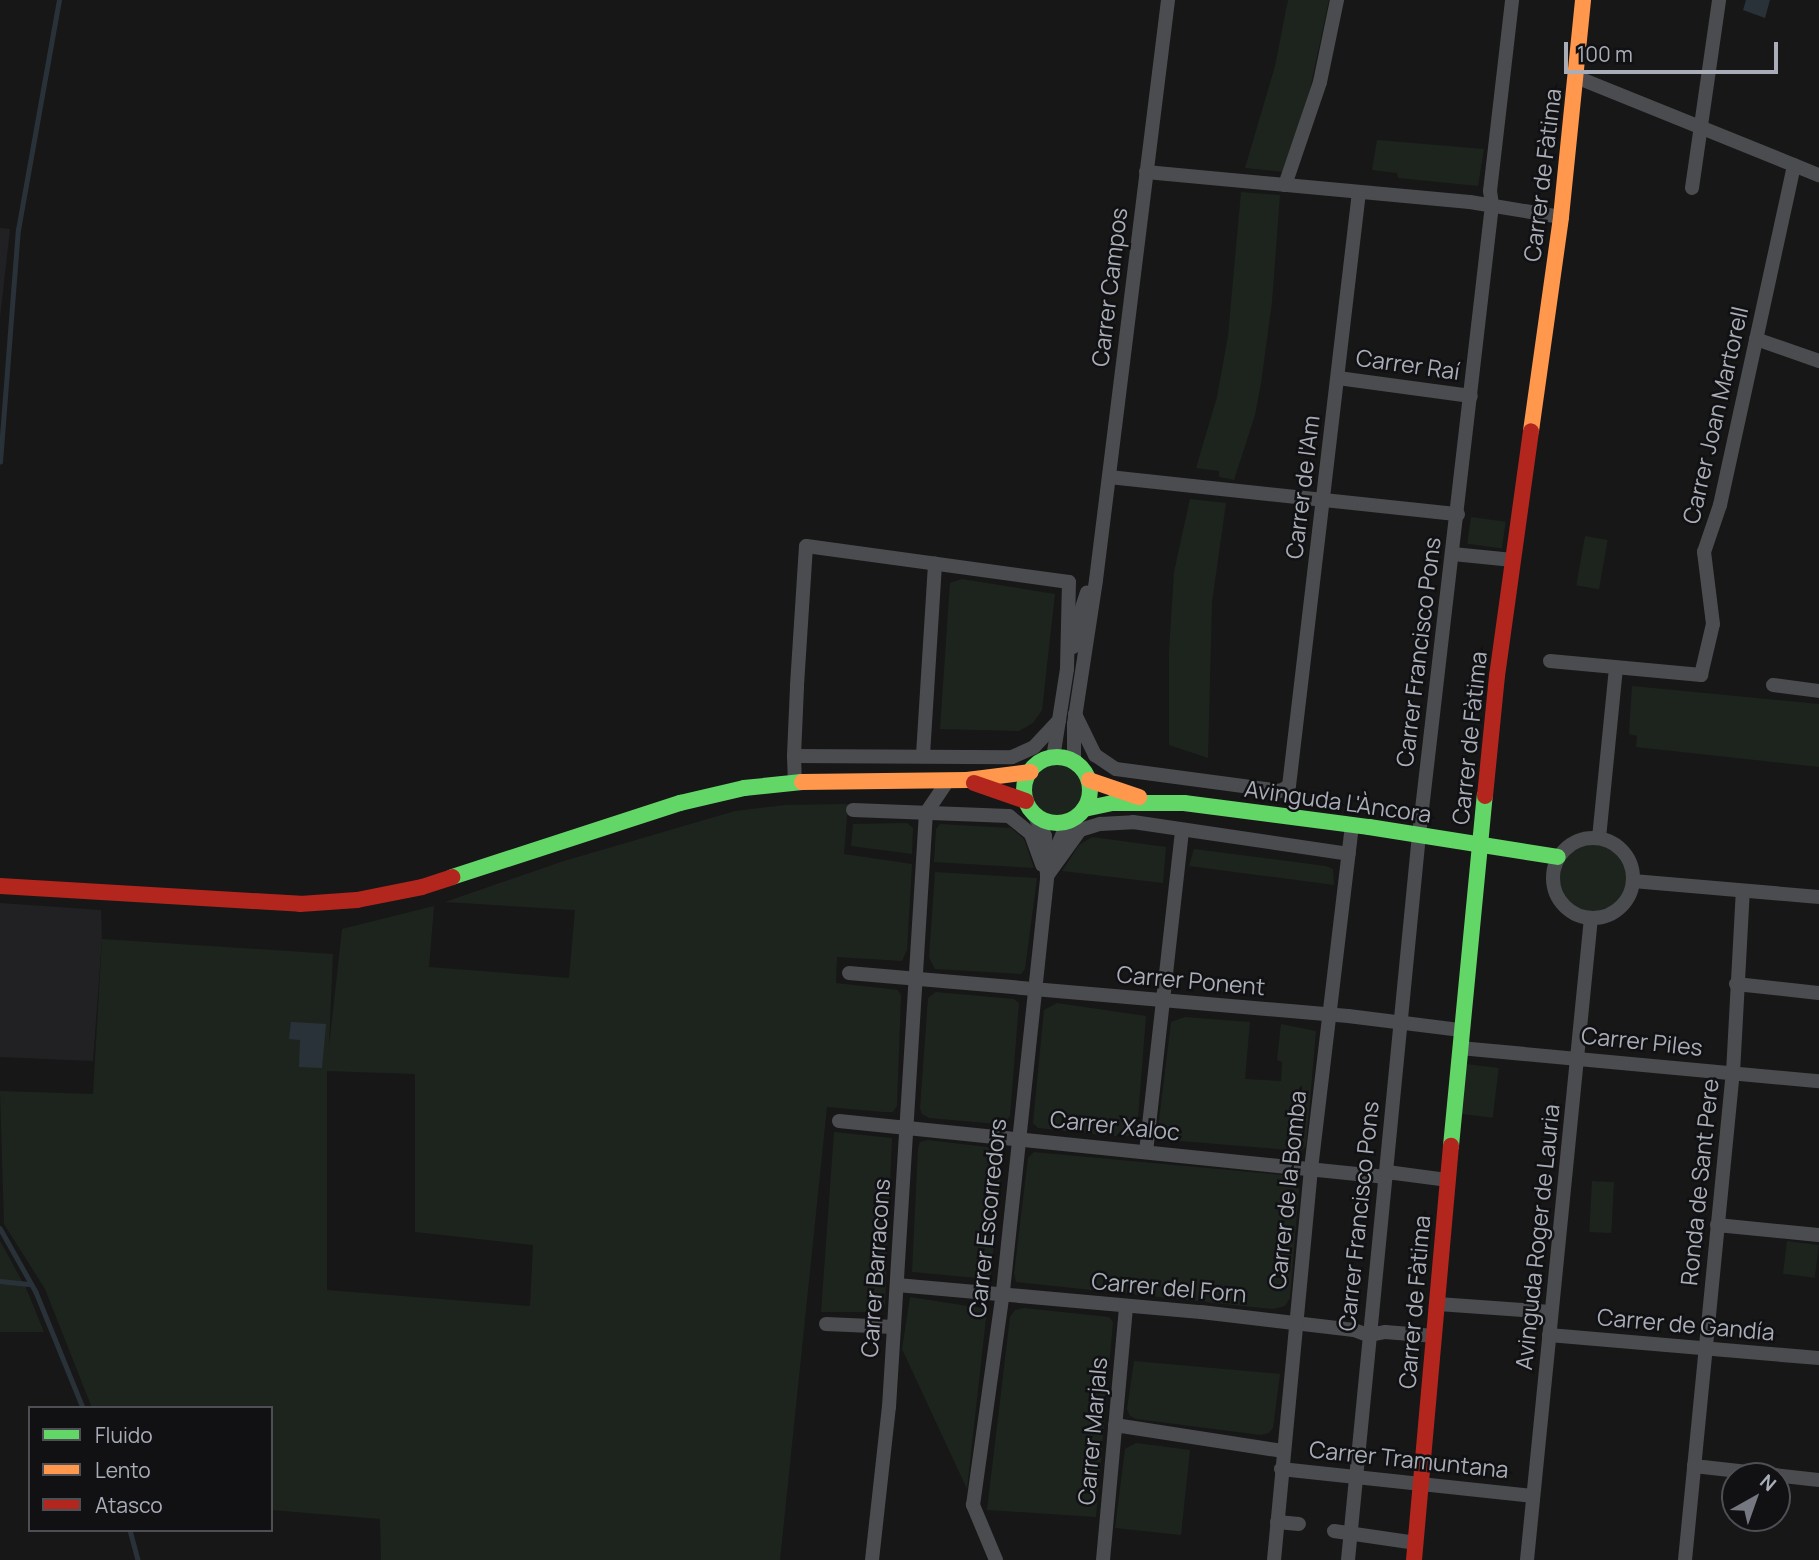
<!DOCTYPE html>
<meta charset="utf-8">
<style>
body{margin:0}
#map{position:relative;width:1819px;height:1560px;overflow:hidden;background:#171717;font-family:Manrope,sans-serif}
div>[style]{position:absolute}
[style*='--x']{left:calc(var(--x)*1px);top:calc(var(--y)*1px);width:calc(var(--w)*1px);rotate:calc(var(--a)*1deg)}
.built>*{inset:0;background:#212123}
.green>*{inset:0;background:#1d241e;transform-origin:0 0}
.round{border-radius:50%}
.water>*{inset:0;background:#2a3239}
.stream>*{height:4.5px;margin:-2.25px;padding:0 2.25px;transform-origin:2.25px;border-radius:2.25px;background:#2a3239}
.street>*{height:14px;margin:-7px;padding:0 7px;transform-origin:7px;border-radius:7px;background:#4b4c50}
.street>.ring{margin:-7px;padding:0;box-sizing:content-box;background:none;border:14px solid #4b4c50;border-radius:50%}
.fast>*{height:16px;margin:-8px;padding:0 8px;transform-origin:8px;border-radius:8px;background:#63d668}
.fast>.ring{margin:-8px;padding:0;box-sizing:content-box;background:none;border:16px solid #63d668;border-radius:50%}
.slow>*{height:16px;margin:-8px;padding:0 8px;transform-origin:8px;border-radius:8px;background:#ff974d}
.jam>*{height:16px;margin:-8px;padding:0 8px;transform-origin:8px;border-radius:8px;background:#b3261e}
span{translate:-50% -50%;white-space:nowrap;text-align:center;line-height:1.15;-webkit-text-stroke:5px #111113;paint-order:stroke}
.street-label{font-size:23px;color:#a8adb8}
.legend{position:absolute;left:28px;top:1406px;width:245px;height:126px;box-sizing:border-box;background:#111113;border:2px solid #4d4f55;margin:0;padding:9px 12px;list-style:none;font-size:21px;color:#a8adb8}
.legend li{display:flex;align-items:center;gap:14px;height:35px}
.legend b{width:35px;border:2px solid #4d4f55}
.north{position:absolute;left:1721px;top:1462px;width:70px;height:70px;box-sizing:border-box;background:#111113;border:2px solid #4d4f55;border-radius:50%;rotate:40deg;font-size:19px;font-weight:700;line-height:28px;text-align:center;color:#a8adb8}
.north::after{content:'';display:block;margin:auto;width:24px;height:32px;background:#757880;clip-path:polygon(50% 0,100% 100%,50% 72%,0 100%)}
.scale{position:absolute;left:1564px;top:42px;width:214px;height:32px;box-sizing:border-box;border:4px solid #a8adb8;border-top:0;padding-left:9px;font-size:21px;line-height:24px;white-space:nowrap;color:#a8adb8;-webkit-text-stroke:5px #111113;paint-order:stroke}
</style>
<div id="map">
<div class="built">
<i style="clip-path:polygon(0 228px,10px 229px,0 318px)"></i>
<i style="clip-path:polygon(0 903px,101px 910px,102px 939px,93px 1061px,0 1057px)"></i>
</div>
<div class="green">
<i style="clip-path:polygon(1288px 0,1329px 0,1310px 89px,1286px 172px,1245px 168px,1275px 66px)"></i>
<i style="clip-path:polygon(1377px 140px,1484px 149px,1478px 186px,1398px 178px,1397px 173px,1372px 170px)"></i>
<i style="clip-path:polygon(1241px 192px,1280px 195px,1272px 302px,1261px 383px,1255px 415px,1234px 480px,1219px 477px,1219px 471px,1196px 468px,1217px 397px,1228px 336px)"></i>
<i style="clip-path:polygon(1190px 499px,1226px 503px,1212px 602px,1208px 758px,1169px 745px,1169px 652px,1174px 572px)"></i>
<i style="left:1471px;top:517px;width:35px;height:27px;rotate:8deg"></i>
<i style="left:1585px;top:536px;width:23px;height:50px;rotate:10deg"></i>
<i style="clip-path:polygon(962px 579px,1055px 594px,1042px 710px,1033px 723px,1019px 731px,940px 729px,950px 583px)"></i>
<i style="clip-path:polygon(1632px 686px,1819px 704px,1819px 767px,1636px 747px,1637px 736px,1629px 734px)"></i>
<i class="round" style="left:1024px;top:757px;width:66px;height:66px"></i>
<i style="clip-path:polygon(evenodd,848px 804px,844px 854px,912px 864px,907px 950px,902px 961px,837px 957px,836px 983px,898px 990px,901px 995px,897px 1106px,893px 1112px,884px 1112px,827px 1107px,780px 1560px,381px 1560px,380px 1519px,271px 1510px,271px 1408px,92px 1408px,45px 1289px,4px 1224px,0 1091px,93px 1094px,102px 939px,333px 954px,329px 1046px,342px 929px,434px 906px,429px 967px,569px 978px,575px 910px,445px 902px,564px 861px,735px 811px,786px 805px,848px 804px,327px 1071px,415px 1074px,415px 1232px,533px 1245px,530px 1306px,327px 1290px,327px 1071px)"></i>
<i style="clip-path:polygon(907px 823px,913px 828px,912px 854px,851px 846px,853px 824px)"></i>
<i style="clip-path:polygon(940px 824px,1011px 828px,1024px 839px,1034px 868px,934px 862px,936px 829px)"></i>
<i style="clip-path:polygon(1092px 837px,1166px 847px,1163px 883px,1062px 871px,1079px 845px)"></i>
<i class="round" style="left:1553px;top:838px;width:80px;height:80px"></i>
<i style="clip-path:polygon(1194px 849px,1326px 866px,1333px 869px,1334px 885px,1189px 866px)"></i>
<i style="clip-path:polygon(935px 872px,1037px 878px,1025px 969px,1021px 974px,935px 969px,929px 957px)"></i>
<i style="clip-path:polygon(936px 992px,1014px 999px,1019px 1003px,1010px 1116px,1006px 1121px,998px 1124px,929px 1118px,922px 1114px,920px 1108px,928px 998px)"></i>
<i style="clip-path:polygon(1057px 1003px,1146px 1016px,1137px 1130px,1131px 1135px,1123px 1137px,1038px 1128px,1033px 1123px,1044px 1010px)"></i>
<i style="clip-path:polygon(1185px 1017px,1250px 1022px,1245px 1079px,1281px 1081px,1282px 1062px,1277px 1060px,1281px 1024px,1316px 1031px,1306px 1146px,1301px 1151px,1168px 1140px,1161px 1136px,1158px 1128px,1171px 1022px)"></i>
<i style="left:1466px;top:1064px;width:33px;height:50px;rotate:7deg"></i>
<i style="clip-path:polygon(834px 1132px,892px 1138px,885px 1304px,881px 1312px,821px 1312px)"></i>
<i style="clip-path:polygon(928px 1140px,995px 1148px,1003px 1151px,991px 1274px,987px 1279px,912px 1272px,918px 1148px,920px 1142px)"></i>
<i style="clip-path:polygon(1034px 1152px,1293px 1176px,1299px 1181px,1299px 1189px,1290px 1298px,1285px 1306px,1273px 1309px,1016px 1282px,1014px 1274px,1028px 1158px)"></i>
<i style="left:1592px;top:1181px;width:22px;height:51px;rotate:3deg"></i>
<i style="clip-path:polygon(0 1241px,26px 1288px,44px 1332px,0 1332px)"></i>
<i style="left:1787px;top:1241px;width:32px;height:33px;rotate:7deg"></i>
<i style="clip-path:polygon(910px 1297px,987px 1309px,967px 1489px,902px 1349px)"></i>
<i style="clip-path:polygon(1024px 1308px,1109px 1317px,1113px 1322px,1096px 1517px,987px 1510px,1010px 1317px,1015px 1310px)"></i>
<i style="clip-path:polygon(1134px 1361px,1280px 1374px,1273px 1428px,1269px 1433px,1261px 1435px,1136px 1419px,1130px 1416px,1127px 1409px)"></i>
<i style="clip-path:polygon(1136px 1443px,1190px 1450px,1181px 1535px,1115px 1528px,1125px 1449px)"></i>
</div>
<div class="water">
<i style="clip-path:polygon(1746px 0,1770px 0,1765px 18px,1743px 10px)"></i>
<i style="clip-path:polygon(291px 1022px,326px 1024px,322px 1068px,299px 1067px,300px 1040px,289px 1039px)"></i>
</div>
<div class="stream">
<i style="--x:0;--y:462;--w:233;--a:-85.6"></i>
<i style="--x:18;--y:230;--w:234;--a:-79.9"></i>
<i style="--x:0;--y:1228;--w:73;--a:60.6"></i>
<i style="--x:36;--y:1292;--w:125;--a:67.9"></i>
<i style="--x:0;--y:1281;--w:31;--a:6"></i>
<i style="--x:130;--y:1530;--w:31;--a:75"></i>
</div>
<div class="street">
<i style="--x:1576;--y:77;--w:262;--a:22"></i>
<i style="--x:1146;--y:172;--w:325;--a:5.3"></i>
<i style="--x:1470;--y:202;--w:92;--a:9.4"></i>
<i style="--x:1285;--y:185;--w:109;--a:-71.2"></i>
<i style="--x:1320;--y:82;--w:84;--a:-78.3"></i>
<i style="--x:1692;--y:188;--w:190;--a:-81.8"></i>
<i style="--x:1756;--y:339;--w:67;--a:19.2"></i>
<i style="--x:1338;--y:378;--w:134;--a:7.7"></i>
<i style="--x:1109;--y:477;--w:351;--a:6.1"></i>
<i style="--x:1453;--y:554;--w:60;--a:5.7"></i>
<i style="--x:1073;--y:647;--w:24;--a:-81"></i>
<i style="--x:1077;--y:623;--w:32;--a:-72"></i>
<i style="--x:1550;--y:661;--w:152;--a:5.3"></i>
<i style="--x:1701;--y:675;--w:52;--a:-76.8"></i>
<i style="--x:1713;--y:624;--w:73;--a:-97.1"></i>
<i style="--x:1704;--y:552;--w:50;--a:-71.2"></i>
<i style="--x:1720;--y:505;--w:348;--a:-77.7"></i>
<i style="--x:1773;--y:685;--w:46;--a:7.4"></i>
<i style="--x:1075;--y:714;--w:46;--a:64"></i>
<i style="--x:1095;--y:755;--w:25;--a:34"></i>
<i style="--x:1116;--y:769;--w:165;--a:7.6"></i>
<i style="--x:1280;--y:791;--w:10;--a:-29"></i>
<i style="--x:1289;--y:786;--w:598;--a:-83.28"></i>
<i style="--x:923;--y:755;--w:192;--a:-86.4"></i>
<i style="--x:794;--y:756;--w:218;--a:0.3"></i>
<i style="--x:1012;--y:757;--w:24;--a:-24"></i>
<i style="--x:1034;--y:747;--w:37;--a:-47"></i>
<i style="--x:1059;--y:720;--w:52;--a:-81.1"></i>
<i style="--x:1067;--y:669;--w:87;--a:-88.7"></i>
<i style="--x:1069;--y:582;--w:265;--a:-172.2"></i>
<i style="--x:806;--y:546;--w:141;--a:93.7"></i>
<i style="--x:797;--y:687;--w:69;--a:92.5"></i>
<i style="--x:794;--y:756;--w:26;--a:88"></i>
<i style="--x:1053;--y:758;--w:38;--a:-81"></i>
<i style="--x:1074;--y:762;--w:38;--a:-90"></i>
<i style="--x:1074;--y:724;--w:146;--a:-81.3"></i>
<i style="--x:1096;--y:580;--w:584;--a:-82.92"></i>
<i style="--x:853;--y:810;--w:156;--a:2.2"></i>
<i style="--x:1009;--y:816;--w:28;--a:39"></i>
<i style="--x:1031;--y:834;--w:33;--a:70"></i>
<i style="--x:1599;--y:838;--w:171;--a:-84.3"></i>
<i class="ring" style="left:1553px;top:838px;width:66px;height:66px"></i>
<i style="--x:1052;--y:858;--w:39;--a:-66"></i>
<i style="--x:1047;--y:876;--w:57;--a:-54.3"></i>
<i style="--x:1080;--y:830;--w:21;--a:-17"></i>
<i style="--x:1100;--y:824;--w:33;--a:-3"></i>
<i style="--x:1133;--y:822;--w:218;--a:8.4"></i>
<i style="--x:1633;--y:881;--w:187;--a:4.9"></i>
<i style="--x:849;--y:973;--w:501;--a:4.93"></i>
<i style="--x:1348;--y:1016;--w:114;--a:7.1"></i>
<i style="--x:1736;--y:984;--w:83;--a:6.2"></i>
<i style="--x:1460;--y:1048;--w:361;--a:5.3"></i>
<i style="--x:839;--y:1121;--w:550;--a:5.85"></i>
<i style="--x:1146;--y:1152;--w:323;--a:-83.6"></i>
<i style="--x:1387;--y:1172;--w:62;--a:7.5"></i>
<i style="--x:1717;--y:1225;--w:102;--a:5.6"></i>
<i style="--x:897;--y:1285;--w:305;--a:5.1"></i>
<i style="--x:1201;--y:1312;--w:154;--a:6.7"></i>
<i style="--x:1354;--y:1330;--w:15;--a:20"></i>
<i style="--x:1368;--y:1335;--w:17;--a:-10"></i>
<i style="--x:1385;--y:1332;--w:50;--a:4.6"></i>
<i style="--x:1438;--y:1304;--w:113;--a:4"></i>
<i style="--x:826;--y:1324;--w:68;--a:2.5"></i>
<i style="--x:1549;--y:1335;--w:271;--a:4.9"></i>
<i style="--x:1115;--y:1425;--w:170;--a:8.8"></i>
<i style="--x:1694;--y:1466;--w:126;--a:6.4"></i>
<i style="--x:1281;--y:1469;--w:253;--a:6.1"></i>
<i style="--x:1277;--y:1522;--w:22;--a:5"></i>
<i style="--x:1334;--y:1531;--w:83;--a:8.3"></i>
<i style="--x:872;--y:1560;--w:154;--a:-83.7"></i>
<i style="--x:889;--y:1407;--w:595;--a:-86.44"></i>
<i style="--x:926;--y:813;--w:40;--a:-56"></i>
<i style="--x:996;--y:1560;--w:60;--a:-112.7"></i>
<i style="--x:973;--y:1505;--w:216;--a:-82"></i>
<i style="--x:1003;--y:1291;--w:417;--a:-83.9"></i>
<i style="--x:1047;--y:876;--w:40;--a:-92.9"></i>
<i style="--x:1045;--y:836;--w:25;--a:-117"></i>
<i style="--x:1103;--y:1560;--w:255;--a:-84.8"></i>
<i style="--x:1274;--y:1560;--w:393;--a:-84.6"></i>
<i style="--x:1311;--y:1169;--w:346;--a:-83.2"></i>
<i style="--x:1348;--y:1560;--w:728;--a:-84.41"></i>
<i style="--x:1419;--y:835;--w:634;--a:-83.39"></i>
<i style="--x:1492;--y:205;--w:14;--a:-98"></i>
<i style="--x:1490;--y:191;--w:192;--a:-83.4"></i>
<i style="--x:1527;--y:1560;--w:645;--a:-84.31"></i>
<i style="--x:1685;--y:1560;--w:489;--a:-84.4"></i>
<i style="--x:1733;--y:1073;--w:182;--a:-86.9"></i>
</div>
<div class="fast">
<i class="ring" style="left:1024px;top:757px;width:50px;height:50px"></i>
<i style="--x:1084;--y:809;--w:29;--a:-12"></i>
<i style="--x:1112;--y:803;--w:72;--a:0"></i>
<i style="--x:1184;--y:803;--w:187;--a:7.4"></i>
<i style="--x:1369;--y:827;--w:191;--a:9"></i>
<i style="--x:452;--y:877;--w:240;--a:-18"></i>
<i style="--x:680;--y:803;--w:66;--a:-13.2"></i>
<i style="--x:744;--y:788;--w:58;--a:-5.9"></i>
<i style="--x:1451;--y:1146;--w:352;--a:-84.5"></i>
</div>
<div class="slow">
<i style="--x:1531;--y:431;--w:216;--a:-82"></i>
<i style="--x:1561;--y:217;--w:218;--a:-84.2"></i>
<i style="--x:1089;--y:780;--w:53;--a:18.8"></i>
<i style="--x:802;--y:782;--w:165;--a:-0.7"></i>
<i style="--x:967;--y:780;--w:64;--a:-7.2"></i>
</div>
<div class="jam">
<i style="--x:974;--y:783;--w:55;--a:19.1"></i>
<i style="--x:1485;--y:796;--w:121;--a:-84.3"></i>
<i style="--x:1497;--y:676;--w:247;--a:-82.1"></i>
<i style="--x:0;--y:886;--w:301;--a:3.4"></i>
<i style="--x:300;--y:904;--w:57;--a:-4"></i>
<i style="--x:357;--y:900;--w:66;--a:-11.3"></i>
<i style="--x:422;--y:887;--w:32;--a:-18"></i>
<i style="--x:1414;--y:1560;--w:416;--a:-84.9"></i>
</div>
<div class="street-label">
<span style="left:1542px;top:175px;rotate:-83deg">Carrer de Fàtima</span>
<span style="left:1109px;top:287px;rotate:-83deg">Carrer Campos</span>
<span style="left:1408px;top:364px;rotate:8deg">Carrer Raí</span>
<span style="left:1715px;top:415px;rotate:-77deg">Carrer Joan Martorell</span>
<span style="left:1302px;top:487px;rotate:-83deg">Carrer de l'Am</span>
<span style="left:1418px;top:652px;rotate:-83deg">Carrer Francisco Pons</span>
<span style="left:1469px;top:738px;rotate:-84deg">Carrer de Fàtima</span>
<span style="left:1338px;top:801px;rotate:8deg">Avinguda L'Àncora</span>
<span style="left:1191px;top:980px;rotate:5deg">Carrer Ponent</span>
<span style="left:1642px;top:1041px;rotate:6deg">Carrer Piles</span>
<span style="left:1115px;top:1125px;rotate:6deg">Carrer Xaloc</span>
<span style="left:1699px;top:1182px;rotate:-84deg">Ronda de Sant Pere</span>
<span style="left:1287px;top:1190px;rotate:-84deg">Carrer de la Bomba</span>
<span style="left:1358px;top:1216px;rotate:-84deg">Carrer Francisco Pons</span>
<span style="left:987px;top:1218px;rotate:-84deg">Carrer Escorredors</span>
<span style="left:1537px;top:1237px;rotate:-84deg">Avinguda Roger de Lauria</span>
<span style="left:875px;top:1268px;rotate:-86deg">Carrer Barracons</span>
<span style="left:1169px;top:1287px;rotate:5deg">Carrer del Forn</span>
<span style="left:1414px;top:1302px;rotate:-85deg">Carrer de Fàtima</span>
<span style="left:1686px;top:1324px;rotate:5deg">Carrer de Gandía</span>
<span style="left:1092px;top:1431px;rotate:-85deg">Carrer Marjals</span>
<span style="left:1409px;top:1459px;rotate:6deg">Carrer Tramuntana</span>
</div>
<ul class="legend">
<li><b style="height:9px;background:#63d668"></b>Fluido</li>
<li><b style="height:9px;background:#ff974d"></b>Lento</li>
<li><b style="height:9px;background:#b3261e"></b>Atasco</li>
</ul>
<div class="north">N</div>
<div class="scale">100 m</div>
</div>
